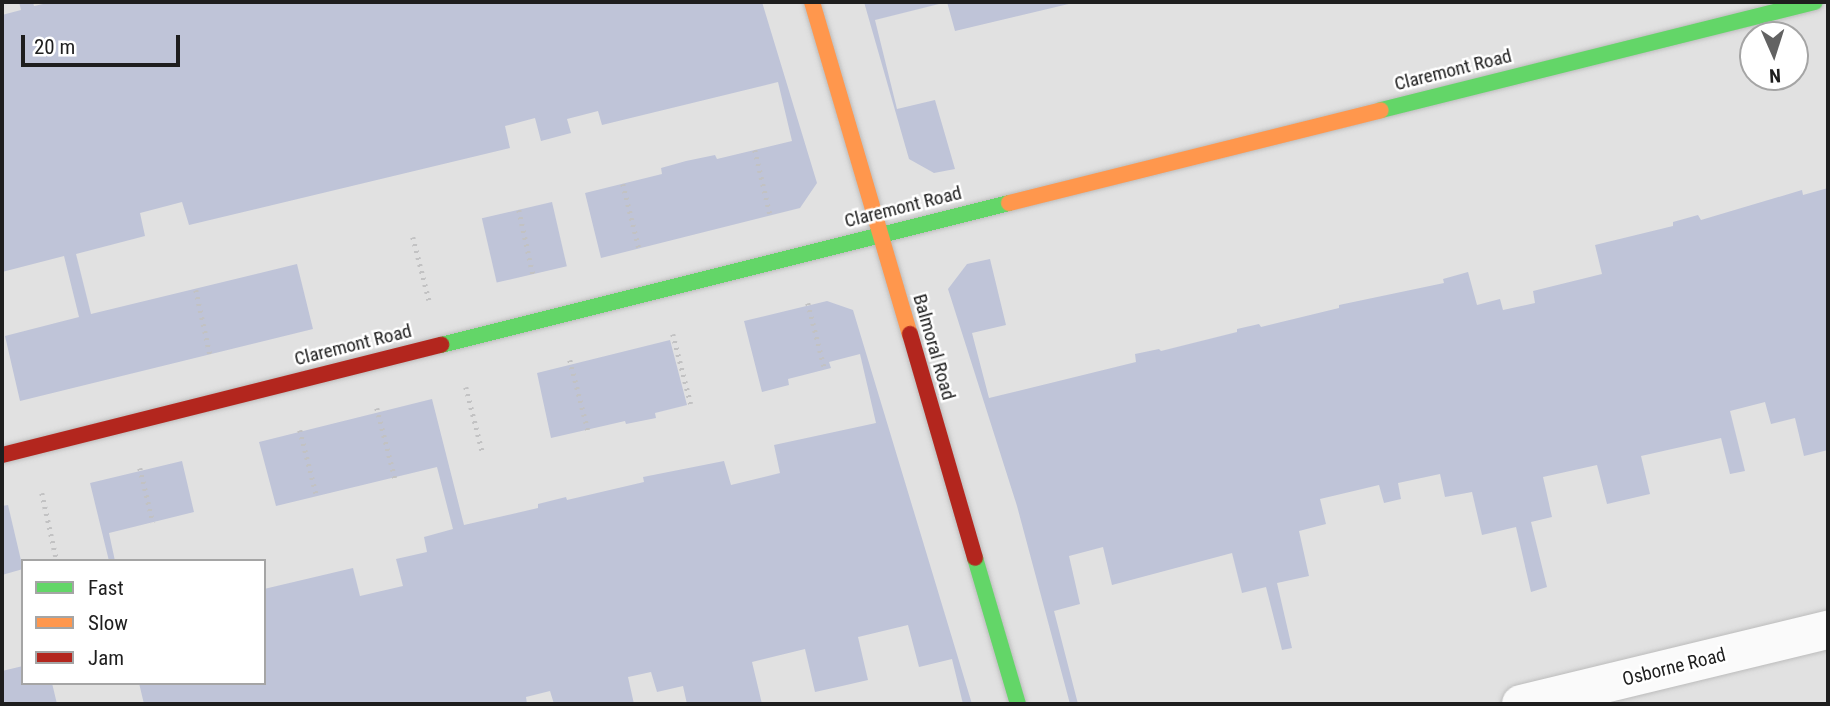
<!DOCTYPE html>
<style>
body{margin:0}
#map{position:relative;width:1830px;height:706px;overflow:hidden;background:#e1e1e1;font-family:"Roboto Condensed",sans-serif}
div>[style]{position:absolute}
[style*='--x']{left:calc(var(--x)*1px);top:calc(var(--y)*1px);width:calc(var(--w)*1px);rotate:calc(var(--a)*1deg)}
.green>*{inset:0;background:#bfc4d8;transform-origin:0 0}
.path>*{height:4.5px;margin-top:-2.25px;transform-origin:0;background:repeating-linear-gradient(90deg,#c2c2c3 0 2px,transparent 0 7px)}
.roads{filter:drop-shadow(0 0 2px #bcbcbc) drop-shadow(0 0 2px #bcbcbc)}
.street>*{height:38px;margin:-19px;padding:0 19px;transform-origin:19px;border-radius:19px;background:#fafafa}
.fast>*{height:16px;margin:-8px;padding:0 8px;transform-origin:8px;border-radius:8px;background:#63d668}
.slow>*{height:16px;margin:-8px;padding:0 8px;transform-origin:8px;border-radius:8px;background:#ff974d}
.jam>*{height:16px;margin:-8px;padding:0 8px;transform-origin:8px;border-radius:8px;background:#b3261e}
span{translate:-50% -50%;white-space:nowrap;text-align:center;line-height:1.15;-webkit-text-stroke:5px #fff;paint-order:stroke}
.street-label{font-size:19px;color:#1e1e1e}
.frame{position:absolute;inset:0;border:4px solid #1e1e1e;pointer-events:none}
.legend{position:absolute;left:21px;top:559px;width:245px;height:126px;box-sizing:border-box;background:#fff;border:2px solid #a5a5a5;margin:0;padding:9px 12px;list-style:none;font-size:21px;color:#1e1e1e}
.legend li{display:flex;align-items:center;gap:14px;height:35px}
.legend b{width:35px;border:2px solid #a5a5a5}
.north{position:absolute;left:1739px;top:21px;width:70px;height:70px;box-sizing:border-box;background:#fff;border:2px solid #a5a5a5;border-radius:50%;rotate:177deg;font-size:19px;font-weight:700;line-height:28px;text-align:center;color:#1e1e1e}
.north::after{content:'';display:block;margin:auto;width:24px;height:32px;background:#626262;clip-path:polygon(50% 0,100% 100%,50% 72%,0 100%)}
.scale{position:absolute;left:21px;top:35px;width:159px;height:32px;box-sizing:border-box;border:4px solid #1e1e1e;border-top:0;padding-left:9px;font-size:21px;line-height:24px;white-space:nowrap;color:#1e1e1e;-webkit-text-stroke:5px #fff;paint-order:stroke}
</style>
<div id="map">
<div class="green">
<i style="clip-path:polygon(19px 2px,33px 2px,34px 6px,52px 2px,762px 2px,817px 183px,800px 208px,601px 258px,585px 193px,662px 174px,661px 168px,686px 161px,715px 155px,717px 159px,792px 141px,778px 82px,602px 125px,598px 111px,567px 119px,571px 133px,541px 141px,535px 118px,505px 126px,510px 148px,189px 225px,182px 202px,140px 213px,145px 236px,76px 254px,91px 314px,297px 264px,313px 329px,20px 401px,5px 336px,79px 317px,64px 256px,2px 272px,2px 15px,21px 10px)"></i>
<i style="clip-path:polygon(864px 2px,1077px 2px,955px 31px,947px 2px,875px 20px,897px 109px,935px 100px,955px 169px,934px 173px,909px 159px)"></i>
<i style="clip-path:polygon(1828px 188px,1828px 450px,1804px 456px,1795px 418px,1771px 424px,1765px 402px,1730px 411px,1745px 471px,1730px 474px,1721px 438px,1641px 456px,1650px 494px,1607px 504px,1597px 465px,1543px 477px,1552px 517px,1531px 522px,1547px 587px,1531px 592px,1516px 527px,1482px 535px,1472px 492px,1445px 497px,1440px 474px,1398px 483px,1401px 499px,1384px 503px,1379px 485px,1320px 499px,1326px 524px,1299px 531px,1309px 576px,1277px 583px,1292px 648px,1282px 650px,1266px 587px,1242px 593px,1232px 553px,1112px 585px,1103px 547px,1069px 556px,1080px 604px,1054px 611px,1078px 704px,1070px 704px,1017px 506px,948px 289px,967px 264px,990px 259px,1006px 325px,972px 333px,989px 398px,1136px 362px,1135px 354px,1159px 349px,1161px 351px,1237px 332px,1237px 329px,1259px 324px,1261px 327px,1339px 308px,1339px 305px,1444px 283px,1443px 279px,1468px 272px,1477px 305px,1500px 299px,1503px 310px,1535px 303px,1533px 291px,1602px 274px,1595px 245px,1673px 226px,1673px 222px,1698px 215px,1701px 220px,1802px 190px,1803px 195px)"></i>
<i style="left:552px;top:202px;width:66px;height:72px;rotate:77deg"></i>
<i style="clip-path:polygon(827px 301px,853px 310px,972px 704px,963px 704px,952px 659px,919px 667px,908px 625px,858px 637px,868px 680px,842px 686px,815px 692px,805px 649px,752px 662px,762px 704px,687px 704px,683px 686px,657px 692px,651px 672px,628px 677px,634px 704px,554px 704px,550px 691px,526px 697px,527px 704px,144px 704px,139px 683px,264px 683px,264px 589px,353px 568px,360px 596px,403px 586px,396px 559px,427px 552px,424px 537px,453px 529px,437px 467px,276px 506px,259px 442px,432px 399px,464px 525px,538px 508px,538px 504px,566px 497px,567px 500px,644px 482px,643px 477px,724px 461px,731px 485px,780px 473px,774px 445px,876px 423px,860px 354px,829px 362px,831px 368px,788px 379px,789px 385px,762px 392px,744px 321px)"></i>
<i style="clip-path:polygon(670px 340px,687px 405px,655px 413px,656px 418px,626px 424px,625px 421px,551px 438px,537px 373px)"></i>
<i style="clip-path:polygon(182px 461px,194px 512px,109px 533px,115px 561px,109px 561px,90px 483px)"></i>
<i style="clip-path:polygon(8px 505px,23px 569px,2px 575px,2px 506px)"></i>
<i style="clip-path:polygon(23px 666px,23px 683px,52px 683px,57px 704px,2px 704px,2px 671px)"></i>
</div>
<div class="path">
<i style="--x:755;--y:150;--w:66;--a:76.8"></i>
<i style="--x:623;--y:184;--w:66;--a:76"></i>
<i style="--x:519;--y:210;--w:66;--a:77.7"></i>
<i style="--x:413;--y:237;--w:65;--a:75.7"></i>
<i style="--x:196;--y:290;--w:66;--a:77.7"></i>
<i style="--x:808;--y:303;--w:69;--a:75.8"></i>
<i style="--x:673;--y:334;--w:72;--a:75.6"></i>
<i style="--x:570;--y:360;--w:72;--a:75.6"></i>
<i style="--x:466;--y:387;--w:69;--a:75.8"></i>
<i style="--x:377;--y:408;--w:72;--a:75.6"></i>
<i style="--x:300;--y:430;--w:69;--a:75.8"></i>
<i style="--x:140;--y:468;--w:56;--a:76.5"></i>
<i style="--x:42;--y:493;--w:70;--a:77.6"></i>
</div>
<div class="roads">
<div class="street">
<i style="--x:1521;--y:704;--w:316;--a:-13.6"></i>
</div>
<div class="fast">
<i style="--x:1381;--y:110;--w:447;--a:-14"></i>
<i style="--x:441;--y:345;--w:585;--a:-14.04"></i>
<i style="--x:975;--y:558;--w:152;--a:73.6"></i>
</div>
<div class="slow">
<i style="--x:812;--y:2;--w:346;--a:73.6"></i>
<i style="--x:1009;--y:203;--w:383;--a:-14"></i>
</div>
<div class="jam">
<i style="--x:910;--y:334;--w:233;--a:73.8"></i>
<i style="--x:2;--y:455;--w:453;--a:-14.1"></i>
</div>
</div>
<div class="street-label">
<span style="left:1453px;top:70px;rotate:-14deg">Claremont Road</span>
<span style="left:903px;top:207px;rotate:-14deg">Claremont Road</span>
<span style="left:353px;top:345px;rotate:-14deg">Claremont Road</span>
<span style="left:934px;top:347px;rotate:74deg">Balmoral Road</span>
<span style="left:1674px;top:667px;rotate:-14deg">Osborne Road</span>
</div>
<div class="frame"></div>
<ul class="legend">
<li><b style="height:9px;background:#63d668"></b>Fast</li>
<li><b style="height:9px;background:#ff974d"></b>Slow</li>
<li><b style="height:9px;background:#b3261e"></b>Jam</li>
</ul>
<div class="north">N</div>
<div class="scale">20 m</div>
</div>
